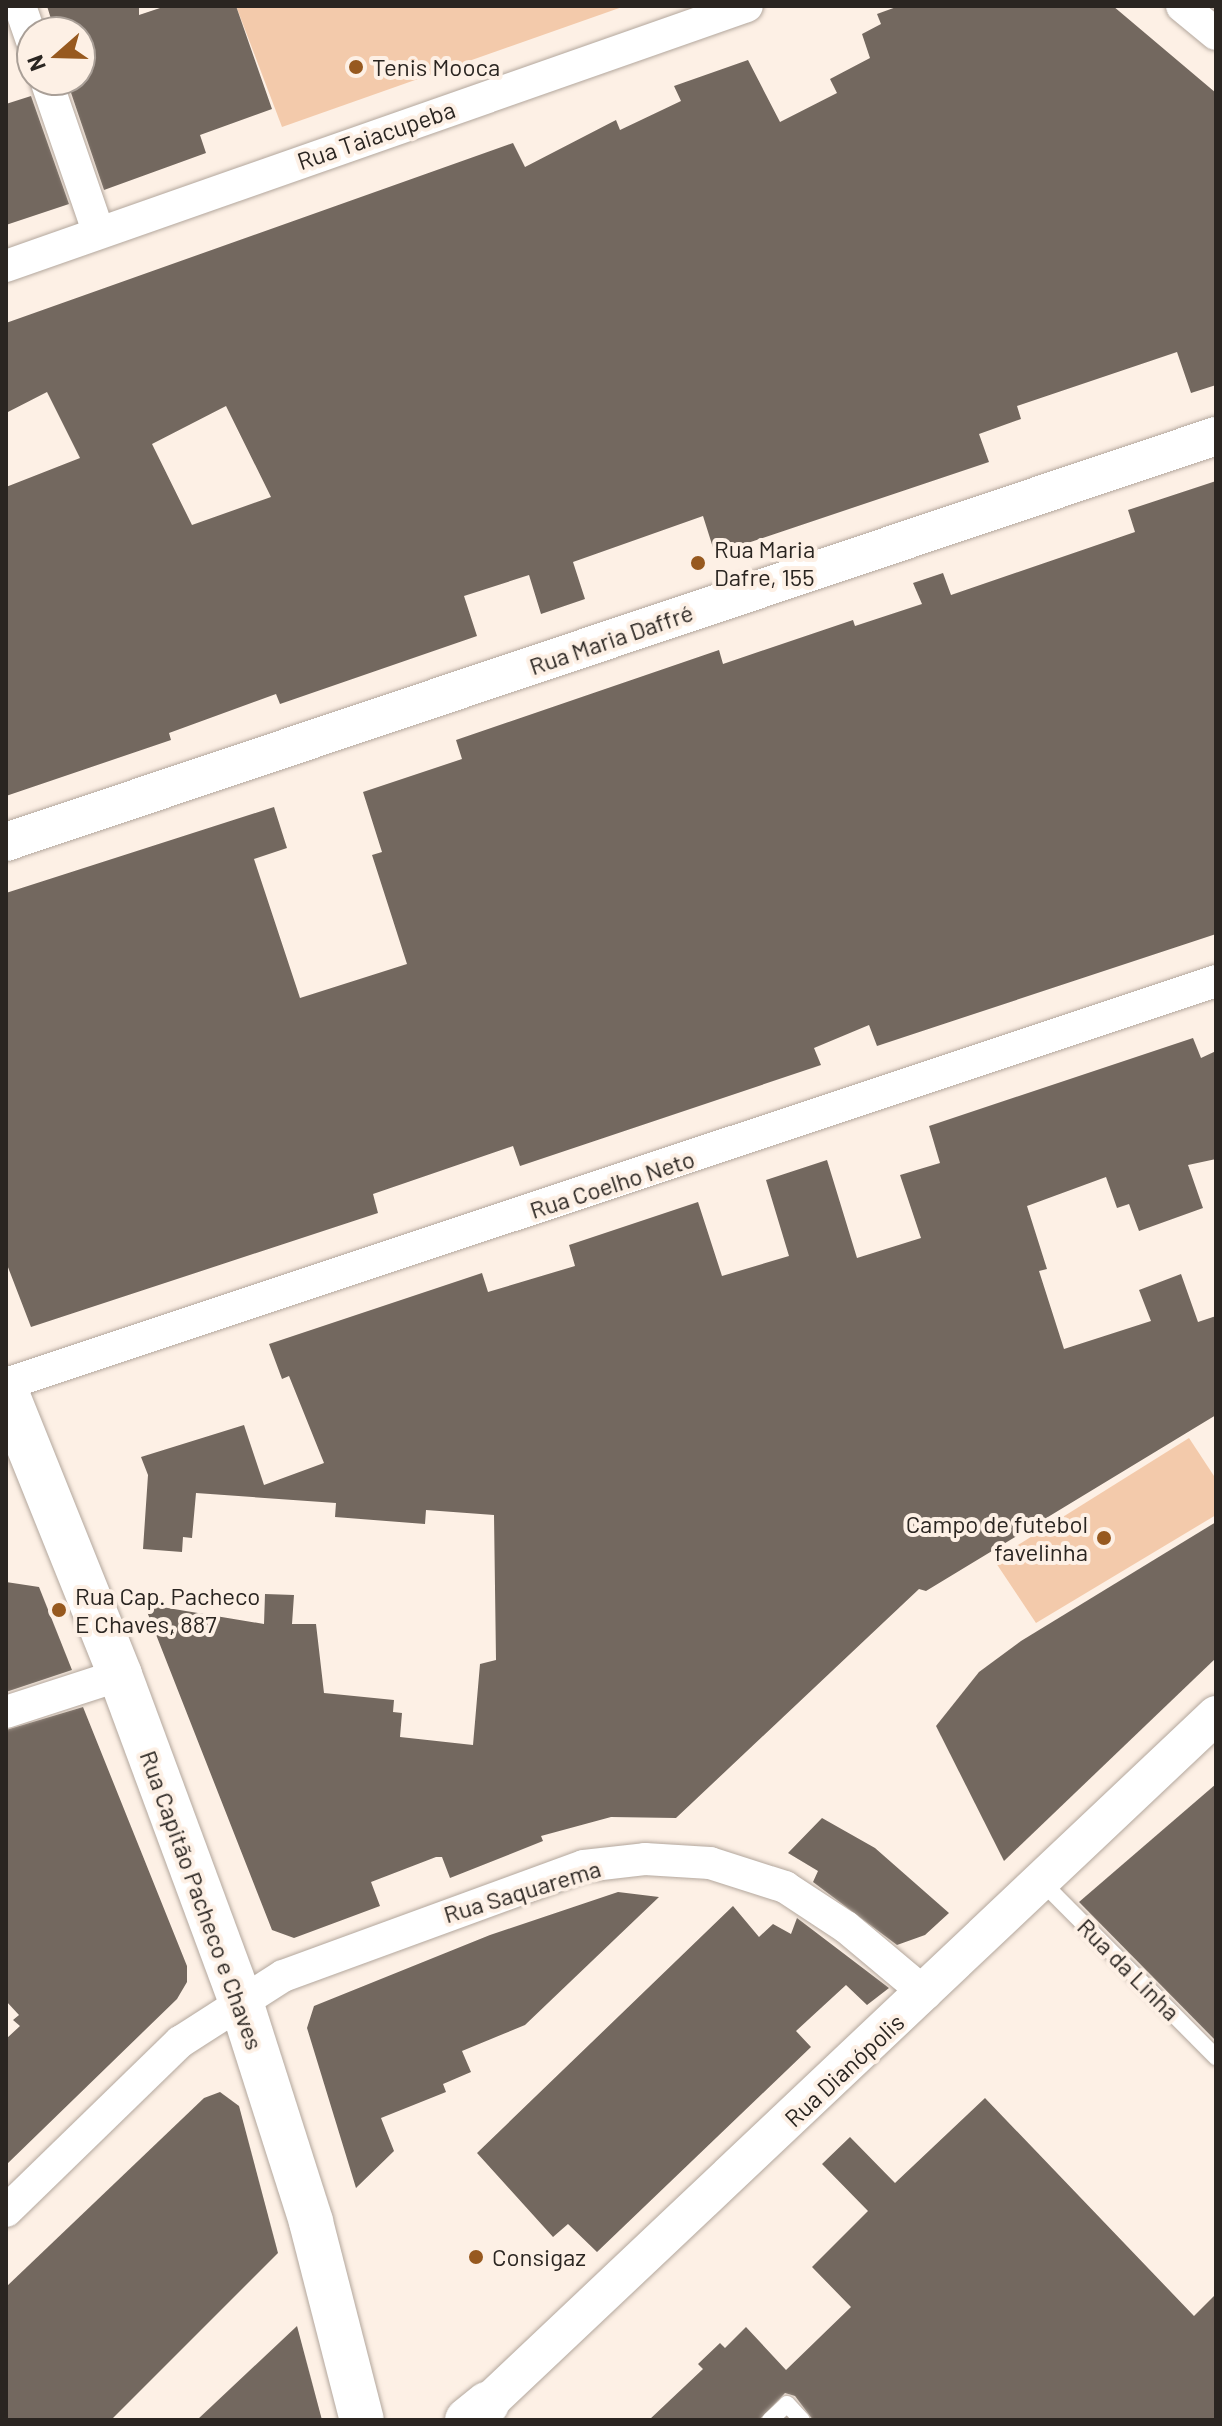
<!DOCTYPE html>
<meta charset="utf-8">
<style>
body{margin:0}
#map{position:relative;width:1222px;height:2426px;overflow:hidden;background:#fdf0e5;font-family:Barlow,sans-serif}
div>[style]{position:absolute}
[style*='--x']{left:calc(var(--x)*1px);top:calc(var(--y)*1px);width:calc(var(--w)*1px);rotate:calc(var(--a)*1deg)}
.green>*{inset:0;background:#f3caab}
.building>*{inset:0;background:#73685f}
.roads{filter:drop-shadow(0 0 2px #b3a79d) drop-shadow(0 0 2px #b3a79d)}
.service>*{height:16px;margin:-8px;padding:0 8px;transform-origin:8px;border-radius:8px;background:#fff}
.minor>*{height:32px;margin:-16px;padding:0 16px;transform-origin:16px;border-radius:16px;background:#fff}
.tertiary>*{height:38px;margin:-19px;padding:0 19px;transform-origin:19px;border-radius:19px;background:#fff}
.secondary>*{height:44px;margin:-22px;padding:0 22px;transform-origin:22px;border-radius:22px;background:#fff}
.dots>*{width:22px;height:22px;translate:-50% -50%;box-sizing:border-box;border:4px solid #fdf0e5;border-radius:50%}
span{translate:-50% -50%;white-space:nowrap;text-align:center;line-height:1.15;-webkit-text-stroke:8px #fdf0e5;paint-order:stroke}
.poi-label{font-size:24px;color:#2a2521}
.left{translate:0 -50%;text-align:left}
.right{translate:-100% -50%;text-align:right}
.street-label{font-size:24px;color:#2a2521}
.frame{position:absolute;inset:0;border:8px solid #2a2521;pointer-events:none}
.north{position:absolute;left:16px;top:16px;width:80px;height:80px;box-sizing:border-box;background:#fdf0e5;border:2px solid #a99f97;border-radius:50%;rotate:250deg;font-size:22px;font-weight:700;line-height:32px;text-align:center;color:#2a2521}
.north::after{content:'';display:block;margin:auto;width:28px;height:36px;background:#97591f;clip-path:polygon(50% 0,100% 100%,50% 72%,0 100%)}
</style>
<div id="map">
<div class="green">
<i style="clip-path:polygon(236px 6px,625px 6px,282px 127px)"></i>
<i style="clip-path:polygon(1189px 1438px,1216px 1479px,1216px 1515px,1036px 1623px,994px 1560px)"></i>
</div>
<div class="building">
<i style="clip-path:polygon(47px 6px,139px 6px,139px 15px,166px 6px,236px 6px,272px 109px,200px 135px,206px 153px,104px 190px,68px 84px,80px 80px,80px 32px,55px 32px)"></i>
<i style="clip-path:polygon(evenodd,899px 6px,1113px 6px,1216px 93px,1216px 385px,1191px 393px,1177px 352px,1017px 406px,1021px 419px,979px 434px,989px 462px,715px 554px,703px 516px,573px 562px,585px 599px,541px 614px,529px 575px,464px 596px,477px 636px,280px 704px,276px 694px,169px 733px,171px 740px,6px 796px,6px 487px,80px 458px,47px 392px,6px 413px,6px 323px,513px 143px,525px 167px,616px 120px,620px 130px,681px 101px,674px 86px,748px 60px,780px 122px,837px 93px,830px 79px,870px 58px,862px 34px,881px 24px,877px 14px,899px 6px,226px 406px,271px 497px,192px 525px,152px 444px,226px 406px)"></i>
<i style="clip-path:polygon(31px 96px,69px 204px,6px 225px,6px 104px)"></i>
<i style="clip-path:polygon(1216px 481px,1216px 934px,877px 1046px,869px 1025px,814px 1048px,821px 1065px,520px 1166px,513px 1146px,373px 1194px,378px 1213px,31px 1327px,6px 1262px,6px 893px,274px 807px,287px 848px,254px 859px,300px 998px,407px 964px,372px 855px,382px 852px,363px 792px,462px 759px,456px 740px,719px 650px,723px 664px,853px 620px,855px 626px,922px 604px,913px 583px,943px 573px,951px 595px,1135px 532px,1128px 510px)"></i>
<i style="clip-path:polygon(1193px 1038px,1201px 1058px,1216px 1051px,1216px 1159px,1188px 1165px,1203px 1208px,1139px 1231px,1129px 1204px,1117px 1208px,1106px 1177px,1027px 1206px,1047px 1269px,1039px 1271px,1064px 1349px,1151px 1321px,1139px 1290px,1181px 1274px,1198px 1322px,1216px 1316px,1216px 1415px,926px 1591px,919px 1589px,676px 1818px,611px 1817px,541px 1836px,543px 1841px,450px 1878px,442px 1857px,436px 1857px,371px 1882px,380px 1906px,294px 1938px,272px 1930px,144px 1604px,264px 1624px,265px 1594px,294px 1595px,292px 1624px,316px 1624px,324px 1693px,394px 1700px,393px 1712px,402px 1713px,400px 1737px,473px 1745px,480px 1664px,496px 1660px,494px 1515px,426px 1510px,425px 1524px,335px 1517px,336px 1503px,196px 1493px,192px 1538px,183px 1537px,182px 1552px,143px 1549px,148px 1475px,141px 1457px,244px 1425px,264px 1485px,324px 1463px,289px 1376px,282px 1379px,269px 1344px,482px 1273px,488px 1292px,575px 1266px,569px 1245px,698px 1202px,722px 1276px,789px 1256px,766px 1180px,827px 1160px,857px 1258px,921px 1238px,900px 1175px,940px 1163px,929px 1126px)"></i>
<i style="clip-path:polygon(1216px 1522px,1216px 1658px,1004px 1861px,936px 1726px,979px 1672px,1021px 1641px)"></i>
<i style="clip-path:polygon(6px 1582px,39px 1587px,72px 1670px,6px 1692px)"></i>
<i style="clip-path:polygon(83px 1707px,187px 1966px,187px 1982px,177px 1999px,6px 2165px,6px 2039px,20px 2026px,13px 2020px,19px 2015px,6px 2001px,6px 1730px)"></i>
<i style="clip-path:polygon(1216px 1784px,1216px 2041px,1079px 1902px)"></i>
<i style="clip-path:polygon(822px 1818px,875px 1848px,949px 1913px,925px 1935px,897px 1945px,813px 1882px,818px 1871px,788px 1853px)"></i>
<i style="clip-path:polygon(618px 1892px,659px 1897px,525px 2025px,462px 2051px,471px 2072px,443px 2084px,446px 2092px,381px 2118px,394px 2151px,356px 2188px,307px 2028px,314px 2006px,490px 1935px)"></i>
<i style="clip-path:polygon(733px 1906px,759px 1937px,773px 1924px,791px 1934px,797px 1918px,889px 1988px,867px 2005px,846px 1985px,796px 2031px,811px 2047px,597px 2252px,568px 2224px,553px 2237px,477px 2153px)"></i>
<i style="clip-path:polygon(220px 2092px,239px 2106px,278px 2253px,111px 2420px,6px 2420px,6px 2287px,204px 2098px)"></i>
<i style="clip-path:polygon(985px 2098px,1194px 2316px,1216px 2294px,1216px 2420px,813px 2420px,795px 2396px,785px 2393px,759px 2420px,649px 2420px,703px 2369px,698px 2364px,720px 2343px,725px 2348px,746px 2327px,786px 2370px,851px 2307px,812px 2267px,868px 2211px,822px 2164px,850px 2137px,895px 2183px)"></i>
<i style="clip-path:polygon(297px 2326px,322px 2420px,197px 2420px)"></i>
</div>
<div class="roads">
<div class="service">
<i style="--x:1042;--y:1882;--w:247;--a:45.2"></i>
<i style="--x:770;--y:2420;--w:23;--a:-43"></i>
<i style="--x:787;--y:2404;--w:22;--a:47"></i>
</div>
<div class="minor">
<i style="--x:20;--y:6;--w:36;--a:71"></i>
<i style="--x:1182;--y:6;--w:44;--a:39.5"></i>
<i style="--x:46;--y:80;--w:160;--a:71"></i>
<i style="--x:6;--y:266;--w:785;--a:-19.33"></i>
<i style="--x:6;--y:1384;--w:1275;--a:-18.42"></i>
<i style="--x:6;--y:1712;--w:120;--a:-18"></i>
<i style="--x:6;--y:2211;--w:243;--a:-44.2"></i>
<i style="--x:180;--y:2042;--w:122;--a:-32.7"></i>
<i style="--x:283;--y:1976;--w:320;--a:-20.1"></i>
<i style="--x:584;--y:1866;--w:61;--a:-6.5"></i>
<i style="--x:645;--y:1859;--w:65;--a:3.5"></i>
<i style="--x:710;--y:1863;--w:79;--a:17.7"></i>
<i style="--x:785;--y:1887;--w:73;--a:33.3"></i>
<i style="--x:846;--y:1927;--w:104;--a:39.9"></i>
</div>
<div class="tertiary">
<i style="--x:6;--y:842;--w:1276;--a:-18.55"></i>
<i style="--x:487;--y:2404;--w:1003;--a:-43.38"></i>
</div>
<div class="secondary">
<i style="--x:6;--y:1391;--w:306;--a:68.1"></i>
<i style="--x:120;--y:1675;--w:349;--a:69.7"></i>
<i style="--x:241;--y:2002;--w:231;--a:72.3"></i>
<i style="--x:311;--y:2222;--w:204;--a:75.6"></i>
<i style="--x:467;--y:2420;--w:26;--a:-39"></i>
</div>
</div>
<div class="dots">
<i style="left:356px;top:67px;background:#97591f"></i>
<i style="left:698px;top:563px;background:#97591f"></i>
<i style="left:1104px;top:1538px;background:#97591f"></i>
<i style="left:59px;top:1610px;background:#97591f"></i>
<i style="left:476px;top:2257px;background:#97591f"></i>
</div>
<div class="poi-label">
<span class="left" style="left:372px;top:67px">Tenis Mooca</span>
<span class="left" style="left:714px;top:563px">Rua Maria<br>Dafre, 155</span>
<span class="right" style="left:1088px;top:1538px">Campo de futebol<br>favelinha</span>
<span class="left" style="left:75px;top:1610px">Rua Cap. Pacheco<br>E Chaves, 887</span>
<span class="left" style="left:492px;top:2257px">Consigaz</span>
</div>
<div class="street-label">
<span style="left:376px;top:135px;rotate:-19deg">Rua Taiacupeba</span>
<span style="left:611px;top:639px;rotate:-19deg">Rua Maria Daffré</span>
<span style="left:612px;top:1184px;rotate:-18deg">Rua Coelho Neto</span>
<span style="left:522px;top:1891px;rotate:-17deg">Rua Saquarema</span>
<span style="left:202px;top:1900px;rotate:70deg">Rua Capitão Pacheco e Chaves</span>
<span style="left:1129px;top:1969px;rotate:45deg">Rua da Linha</span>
<span style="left:844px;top:2070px;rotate:-43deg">Rua Dianópolis</span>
</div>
<div class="frame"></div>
<div class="north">N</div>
</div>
